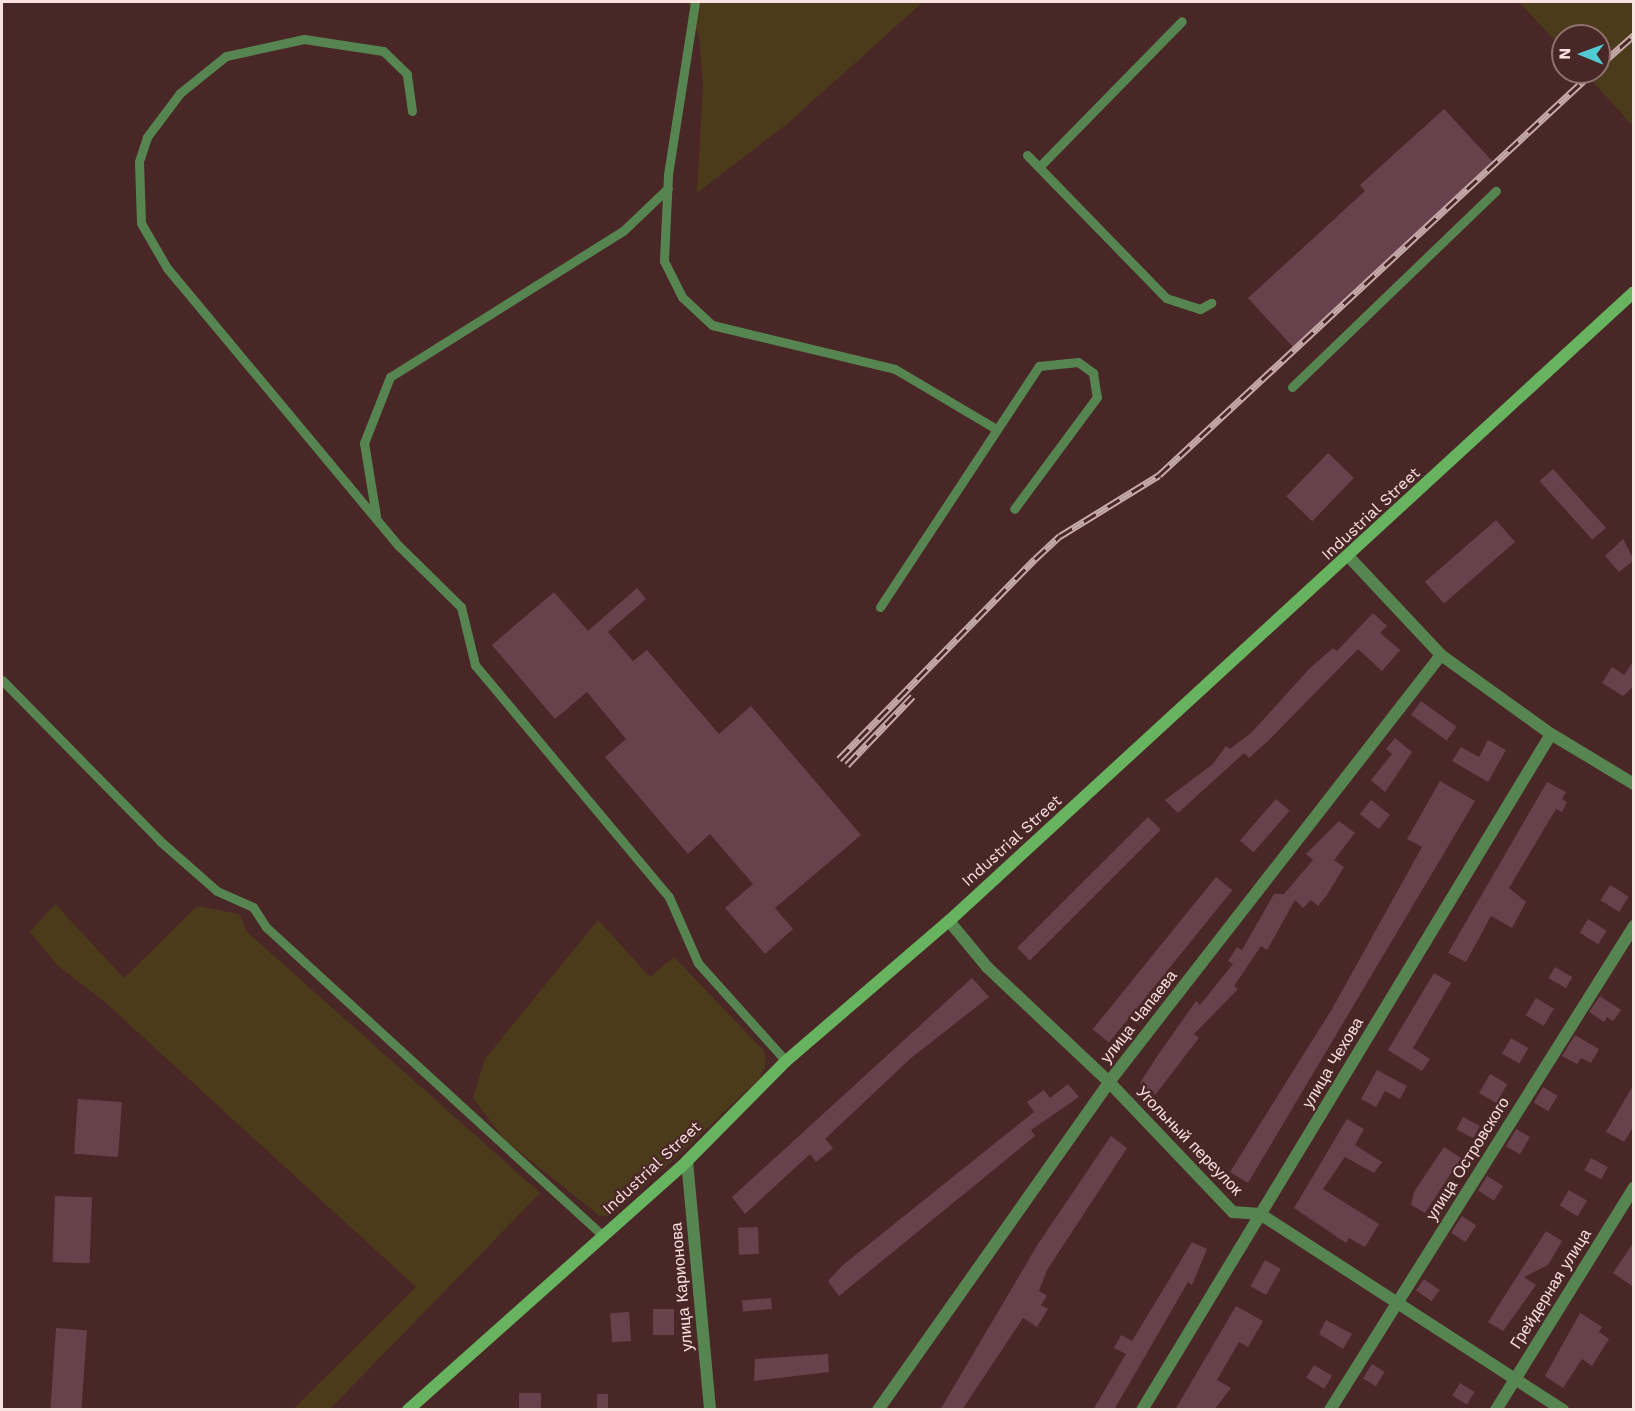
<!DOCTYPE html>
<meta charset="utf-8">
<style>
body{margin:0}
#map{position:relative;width:1635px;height:1411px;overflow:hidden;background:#492726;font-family:"Work Sans",sans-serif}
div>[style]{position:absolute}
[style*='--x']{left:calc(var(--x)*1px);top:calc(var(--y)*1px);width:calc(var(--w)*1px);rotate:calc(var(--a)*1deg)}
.green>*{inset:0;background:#4c3b1b}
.building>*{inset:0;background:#67424c;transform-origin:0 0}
.lane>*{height:9px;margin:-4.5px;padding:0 4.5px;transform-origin:4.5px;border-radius:4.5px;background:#568552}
.street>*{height:12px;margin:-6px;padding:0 6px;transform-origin:6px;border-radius:6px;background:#568552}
.secondary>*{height:12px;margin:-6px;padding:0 6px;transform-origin:6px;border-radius:6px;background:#67b360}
.rail>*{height:7px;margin-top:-3.5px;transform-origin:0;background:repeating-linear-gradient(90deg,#492726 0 14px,#c5aaa9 0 28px);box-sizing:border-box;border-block:2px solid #c5aaa9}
span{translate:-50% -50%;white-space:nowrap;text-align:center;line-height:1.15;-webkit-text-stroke:4.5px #492726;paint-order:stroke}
.street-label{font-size:16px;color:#fae2e1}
.frame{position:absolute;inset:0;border:3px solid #fae2e1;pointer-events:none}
.north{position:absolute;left:1551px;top:24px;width:60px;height:60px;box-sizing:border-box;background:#492726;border:2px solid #907271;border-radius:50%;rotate:271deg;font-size:16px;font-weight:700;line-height:24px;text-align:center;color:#fae2e1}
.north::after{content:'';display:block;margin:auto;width:21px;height:27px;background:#51ccd5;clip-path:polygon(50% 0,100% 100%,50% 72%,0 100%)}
</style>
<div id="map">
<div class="green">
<i style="clip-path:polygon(688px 2px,923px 2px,788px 123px,697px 193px,703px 85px,699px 37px)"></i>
<i style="clip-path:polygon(1519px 2px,1633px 2px,1633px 126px,1584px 72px,1599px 72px,1599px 36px,1563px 36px,1563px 49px)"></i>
<i style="clip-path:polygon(55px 904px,124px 978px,197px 906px,240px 914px,246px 931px,540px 1193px,330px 1409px,293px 1409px,416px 1287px,105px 1002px,58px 966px,30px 932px)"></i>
<i style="clip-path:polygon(598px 920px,650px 977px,674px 957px,764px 1051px,766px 1064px,760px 1078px,674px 1159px,610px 1216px,600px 1216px,505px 1140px,473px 1098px,485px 1059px)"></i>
</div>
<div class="building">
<i style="clip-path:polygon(1444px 109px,1494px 163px,1293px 347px,1248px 298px,1365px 191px,1360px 185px)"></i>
<i style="left:1328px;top:453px;width:36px;height:60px;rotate:44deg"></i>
<i style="left:1553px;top:469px;width:79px;height:18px;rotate:48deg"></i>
<i style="left:1496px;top:520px;width:29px;height:94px;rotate:49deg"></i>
<i style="clip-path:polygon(1623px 539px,1634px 560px,1619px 572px,1605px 556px)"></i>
<i style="clip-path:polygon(637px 588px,646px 599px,608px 632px,633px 661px,647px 650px,719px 734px,751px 706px,861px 835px,775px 908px,793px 929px,765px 954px,725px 908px,753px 884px,710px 834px,688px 854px,605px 757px,626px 739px,587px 692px,555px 719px,492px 645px,554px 592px,588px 631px)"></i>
<i style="clip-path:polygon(1373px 613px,1387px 626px,1380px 633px,1400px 650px,1382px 671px,1358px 649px,1269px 740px,1249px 758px,1244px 753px,1178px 813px,1165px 800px,1213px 764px,1226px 746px,1230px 749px,1252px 732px,1310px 668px,1333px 648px,1337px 651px)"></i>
<i style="clip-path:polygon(1634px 660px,1634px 686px,1623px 696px,1602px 683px,1612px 667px,1624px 675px)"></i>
<i style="left:1421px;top:701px;width:44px;height:17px;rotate:36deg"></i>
<i style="clip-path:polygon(1395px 738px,1412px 752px,1385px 792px,1371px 780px,1392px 754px,1386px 749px)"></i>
<i style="clip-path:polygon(1488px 740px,1506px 750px,1488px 782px,1452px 761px,1461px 747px,1479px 757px)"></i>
<i style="clip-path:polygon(1440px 781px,1475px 801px,1248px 1183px,1230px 1172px,1332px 1009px,1422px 847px,1407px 839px)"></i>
<i style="clip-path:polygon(1547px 782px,1566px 792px,1562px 799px,1567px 802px,1562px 812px,1556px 809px,1509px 888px,1526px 902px,1512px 928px,1491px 916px,1466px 962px,1448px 953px)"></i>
<i style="left:1276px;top:799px;width:18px;height:55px;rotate:41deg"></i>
<i style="left:1371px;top:800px;width:24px;height:18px;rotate:38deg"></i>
<i style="left:1148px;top:817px;width:18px;height:185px;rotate:45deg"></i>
<i style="clip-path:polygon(1339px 821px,1355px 833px,1334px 860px,1344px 867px,1327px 895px,1318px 906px,1311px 900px,1303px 908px,1295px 900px,1267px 950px,1261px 946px,1234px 986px,1238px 989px,1194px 1034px,1199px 1038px,1155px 1095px,1140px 1083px,1158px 1055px,1196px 1001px,1200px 1005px,1233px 964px,1228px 961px,1237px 947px,1242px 950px,1274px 894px,1284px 894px,1313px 860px,1306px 854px)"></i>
<i style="left:1216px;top:877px;width:21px;height:196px;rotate:39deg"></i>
<i style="left:1610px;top:885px;width:22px;height:18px;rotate:32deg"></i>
<i style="left:1588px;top:919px;width:22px;height:16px;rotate:32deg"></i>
<i style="left:1555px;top:967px;width:20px;height:13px;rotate:30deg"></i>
<i style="clip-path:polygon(1434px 973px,1451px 983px,1413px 1048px,1430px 1059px,1422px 1071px,1388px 1050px)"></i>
<i style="clip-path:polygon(972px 978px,989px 997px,911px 1058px,825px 1139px,833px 1148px,816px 1162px,810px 1154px,745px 1214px,732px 1197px)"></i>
<i style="clip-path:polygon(1600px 996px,1621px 1010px,1613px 1021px,1607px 1017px,1604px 1022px,1589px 1012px)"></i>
<i style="left:1536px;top:998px;width:21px;height:20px;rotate:31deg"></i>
<i style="clip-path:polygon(1575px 1035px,1599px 1049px,1591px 1063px,1581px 1058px,1577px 1064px,1562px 1056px)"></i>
<i style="left:1511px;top:1038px;width:20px;height:18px;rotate:30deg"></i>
<i style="clip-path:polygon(1377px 1070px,1407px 1086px,1400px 1099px,1385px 1091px,1376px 1107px,1361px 1099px)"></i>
<i style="left:1490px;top:1074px;width:20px;height:22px;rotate:30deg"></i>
<i style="clip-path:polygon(1068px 1084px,1079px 1097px,1031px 1130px,1035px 1136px,839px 1296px,828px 1281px,843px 1265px,1034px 1112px,1027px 1102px,1044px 1090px,1050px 1098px)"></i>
<i style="clip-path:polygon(1634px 1084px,1634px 1125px,1624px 1142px,1606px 1132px)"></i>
<i style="left:1543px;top:1087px;width:17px;height:18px;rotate:31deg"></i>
<i style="left:78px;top:1099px;width:44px;height:55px;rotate:4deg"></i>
<i style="left:1463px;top:1117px;width:19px;height:14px;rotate:28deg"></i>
<i style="clip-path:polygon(1347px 1119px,1364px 1129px,1355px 1145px,1382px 1162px,1374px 1173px,1345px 1157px,1323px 1189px,1379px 1224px,1365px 1247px,1349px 1238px,1346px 1243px,1294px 1208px)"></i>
<i style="left:1516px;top:1129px;width:16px;height:20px;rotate:30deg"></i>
<i style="clip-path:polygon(1111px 1136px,1127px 1148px,1047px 1270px,1039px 1291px,1047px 1296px,1041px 1305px,1048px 1309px,1037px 1327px,1023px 1318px,962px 1410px,940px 1410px,1038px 1244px)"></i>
<i style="clip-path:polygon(1444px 1147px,1461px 1158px,1425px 1213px,1411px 1205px,1414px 1192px)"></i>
<i style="left:1591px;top:1158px;width:19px;height:14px;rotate:28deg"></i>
<i style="left:1487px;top:1176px;width:19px;height:17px;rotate:32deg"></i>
<i style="left:1569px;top:1190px;width:21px;height:18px;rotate:31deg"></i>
<i style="left:55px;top:1196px;width:37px;height:66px;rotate:2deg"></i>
<i style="left:1462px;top:1216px;width:17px;height:20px;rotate:33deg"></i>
<i style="left:758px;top:1227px;width:27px;height:20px;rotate:88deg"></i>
<i style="clip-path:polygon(1546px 1231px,1562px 1241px,1548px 1265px,1524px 1277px,1536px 1285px,1503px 1331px,1488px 1322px)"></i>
<i style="clip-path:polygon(1192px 1242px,1207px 1249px,1192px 1285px,1188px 1282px,1114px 1410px,1093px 1410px,1126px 1354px,1114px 1348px,1121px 1335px,1132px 1341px)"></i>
<i style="clip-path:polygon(1634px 1242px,1634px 1287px,1613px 1273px)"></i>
<i style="left:1265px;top:1260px;width:18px;height:30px;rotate:29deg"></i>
<i style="left:1424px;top:1279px;width:19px;height:14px;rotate:35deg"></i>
<i style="left:771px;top:1298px;width:11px;height:29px;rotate:85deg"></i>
<i style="clip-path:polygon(1236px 1306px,1263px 1321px,1248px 1347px,1239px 1342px,1217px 1380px,1231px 1388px,1214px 1410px,1175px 1410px)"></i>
<i style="left:653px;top:1309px;width:21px;height:26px"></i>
<i style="left:629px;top:1312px;width:29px;height:19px;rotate:86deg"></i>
<i style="clip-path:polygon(1580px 1313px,1602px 1327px,1599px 1332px,1609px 1339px,1592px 1366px,1582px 1359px,1563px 1388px,1545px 1376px)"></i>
<i style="clip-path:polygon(1326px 1320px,1352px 1334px,1343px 1349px,1319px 1334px)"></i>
<i style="left:56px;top:1328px;width:31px;height:82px;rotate:4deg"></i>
<i style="clip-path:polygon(828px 1354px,829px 1372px,754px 1381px,755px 1359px)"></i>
<i style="left:1372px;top:1364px;width:15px;height:17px;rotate:32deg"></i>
<i style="left:1314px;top:1365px;width:21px;height:15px;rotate:31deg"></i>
<i style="left:1460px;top:1383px;width:17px;height:15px;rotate:31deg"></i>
<i style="left:541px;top:1393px;width:17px;height:22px;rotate:90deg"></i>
<i style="left:597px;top:1394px;width:11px;height:16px"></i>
</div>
<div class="lane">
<i style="--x:695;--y:2;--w:175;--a:98.9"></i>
<i style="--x:668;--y:175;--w:86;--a:92.7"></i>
<i style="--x:664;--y:261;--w:40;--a:63.4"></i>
<i style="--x:682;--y:297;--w:41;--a:43"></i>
<i style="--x:712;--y:325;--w:188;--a:13.5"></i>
<i style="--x:895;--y:369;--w:117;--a:30.7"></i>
<i style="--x:412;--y:111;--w:37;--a:-98"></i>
<i style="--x:407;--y:74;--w:33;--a:-136"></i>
<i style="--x:383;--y:51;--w:80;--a:-171.4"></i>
<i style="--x:304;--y:39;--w:80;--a:167.7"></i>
<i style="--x:226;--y:56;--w:59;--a:141.2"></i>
<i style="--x:180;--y:93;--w:55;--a:126.9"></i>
<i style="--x:147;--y:137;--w:26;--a:108"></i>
<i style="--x:139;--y:162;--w:61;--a:88.1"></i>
<i style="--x:141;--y:223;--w:52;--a:60"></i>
<i style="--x:167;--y:268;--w:362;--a:50.2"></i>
<i style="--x:399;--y:546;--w:87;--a:44.5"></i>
<i style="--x:461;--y:607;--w:60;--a:76.4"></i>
<i style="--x:475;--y:665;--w:302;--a:50.1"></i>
<i style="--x:669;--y:897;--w:72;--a:66.3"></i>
<i style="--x:698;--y:963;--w:132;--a:48.1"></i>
<i style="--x:1027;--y:155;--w:199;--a:45.8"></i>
<i style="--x:1166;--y:298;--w:36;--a:18"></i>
<i style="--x:1200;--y:309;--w:13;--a:-29"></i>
<i style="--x:1039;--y:167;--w:204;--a:-45.6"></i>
<i style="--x:1292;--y:387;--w:283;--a:-43.9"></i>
<i style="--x:376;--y:516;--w:74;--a:-99.3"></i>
<i style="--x:364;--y:443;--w:71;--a:-68.5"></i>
<i style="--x:390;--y:377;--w:275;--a:-32.1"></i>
<i style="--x:623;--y:231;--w:62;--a:-43.7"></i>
<i style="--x:880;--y:607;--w:289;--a:-56.6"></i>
<i style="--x:1039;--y:366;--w:39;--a:-6"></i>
<i style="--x:1078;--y:362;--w:19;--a:36"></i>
<i style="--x:1093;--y:373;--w:24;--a:81"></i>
<i style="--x:1097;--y:397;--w:139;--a:126.5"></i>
<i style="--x:2;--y:680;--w:226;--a:45.5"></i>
<i style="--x:160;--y:841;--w:76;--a:41.3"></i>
<i style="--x:217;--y:891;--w:39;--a:24"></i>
<i style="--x:253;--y:907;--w:24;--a:57"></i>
<i style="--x:266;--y:927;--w:457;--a:42.5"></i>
</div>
<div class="street">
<i style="--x:1349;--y:557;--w:134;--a:46.8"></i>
<i style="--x:1441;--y:655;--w:135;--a:35.7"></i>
<i style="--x:1551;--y:734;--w:97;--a:31.1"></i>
<i style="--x:949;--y:921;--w:60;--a:50.4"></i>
<i style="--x:987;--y:967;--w:168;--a:43.3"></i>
<i style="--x:1109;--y:1082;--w:180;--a:46.4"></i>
<i style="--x:1233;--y:1212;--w:27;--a:4"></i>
<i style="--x:1260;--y:1214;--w:361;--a:32.9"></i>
<i style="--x:687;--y:1161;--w:250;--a:84.7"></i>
<i style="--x:878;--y:1410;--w:401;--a:-54.8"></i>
<i style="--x:1109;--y:1082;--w:541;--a:-52.13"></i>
<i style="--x:1142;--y:1410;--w:790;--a:-58.82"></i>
<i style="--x:1330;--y:1410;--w:572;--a:-57.87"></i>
<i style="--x:1496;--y:1410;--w:262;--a:-58.2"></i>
</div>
<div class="secondary">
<i style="--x:408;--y:1410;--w:374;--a:-41.7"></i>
<i style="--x:687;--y:1161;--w:141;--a:-45.3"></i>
<i style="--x:786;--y:1061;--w:215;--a:-40.7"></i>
<i style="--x:949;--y:921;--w:930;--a:-42.56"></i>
</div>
<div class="rail">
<i style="--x:1599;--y:66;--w:47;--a:-41.5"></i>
<i style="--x:839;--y:759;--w:280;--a:-45.6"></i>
<i style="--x:1035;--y:559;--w:34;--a:-43"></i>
<i style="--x:1060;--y:536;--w:116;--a:-31.6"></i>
<i style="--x:1159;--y:475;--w:592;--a:-42.88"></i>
<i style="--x:847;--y:765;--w:95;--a:-46.3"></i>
</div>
<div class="street-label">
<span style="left:1371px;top:514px;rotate:-43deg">Industrial Street</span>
<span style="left:1012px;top:841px;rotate:-42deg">Industrial Street</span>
<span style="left:1139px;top:1017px;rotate:-52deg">улица Чапаева</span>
<span style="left:1333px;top:1063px;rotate:-59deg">улица Чехова</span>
<span style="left:1189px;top:1141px;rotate:46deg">Угольный переулок</span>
<span style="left:1468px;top:1159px;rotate:-58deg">улица Островского</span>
<span style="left:652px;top:1168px;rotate:-43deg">Industrial Street</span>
<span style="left:682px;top:1287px;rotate:-95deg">улица Карионова</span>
<span style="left:1551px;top:1289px;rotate:-58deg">Грейдерная улица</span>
</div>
<div class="frame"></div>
<div class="north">N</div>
</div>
